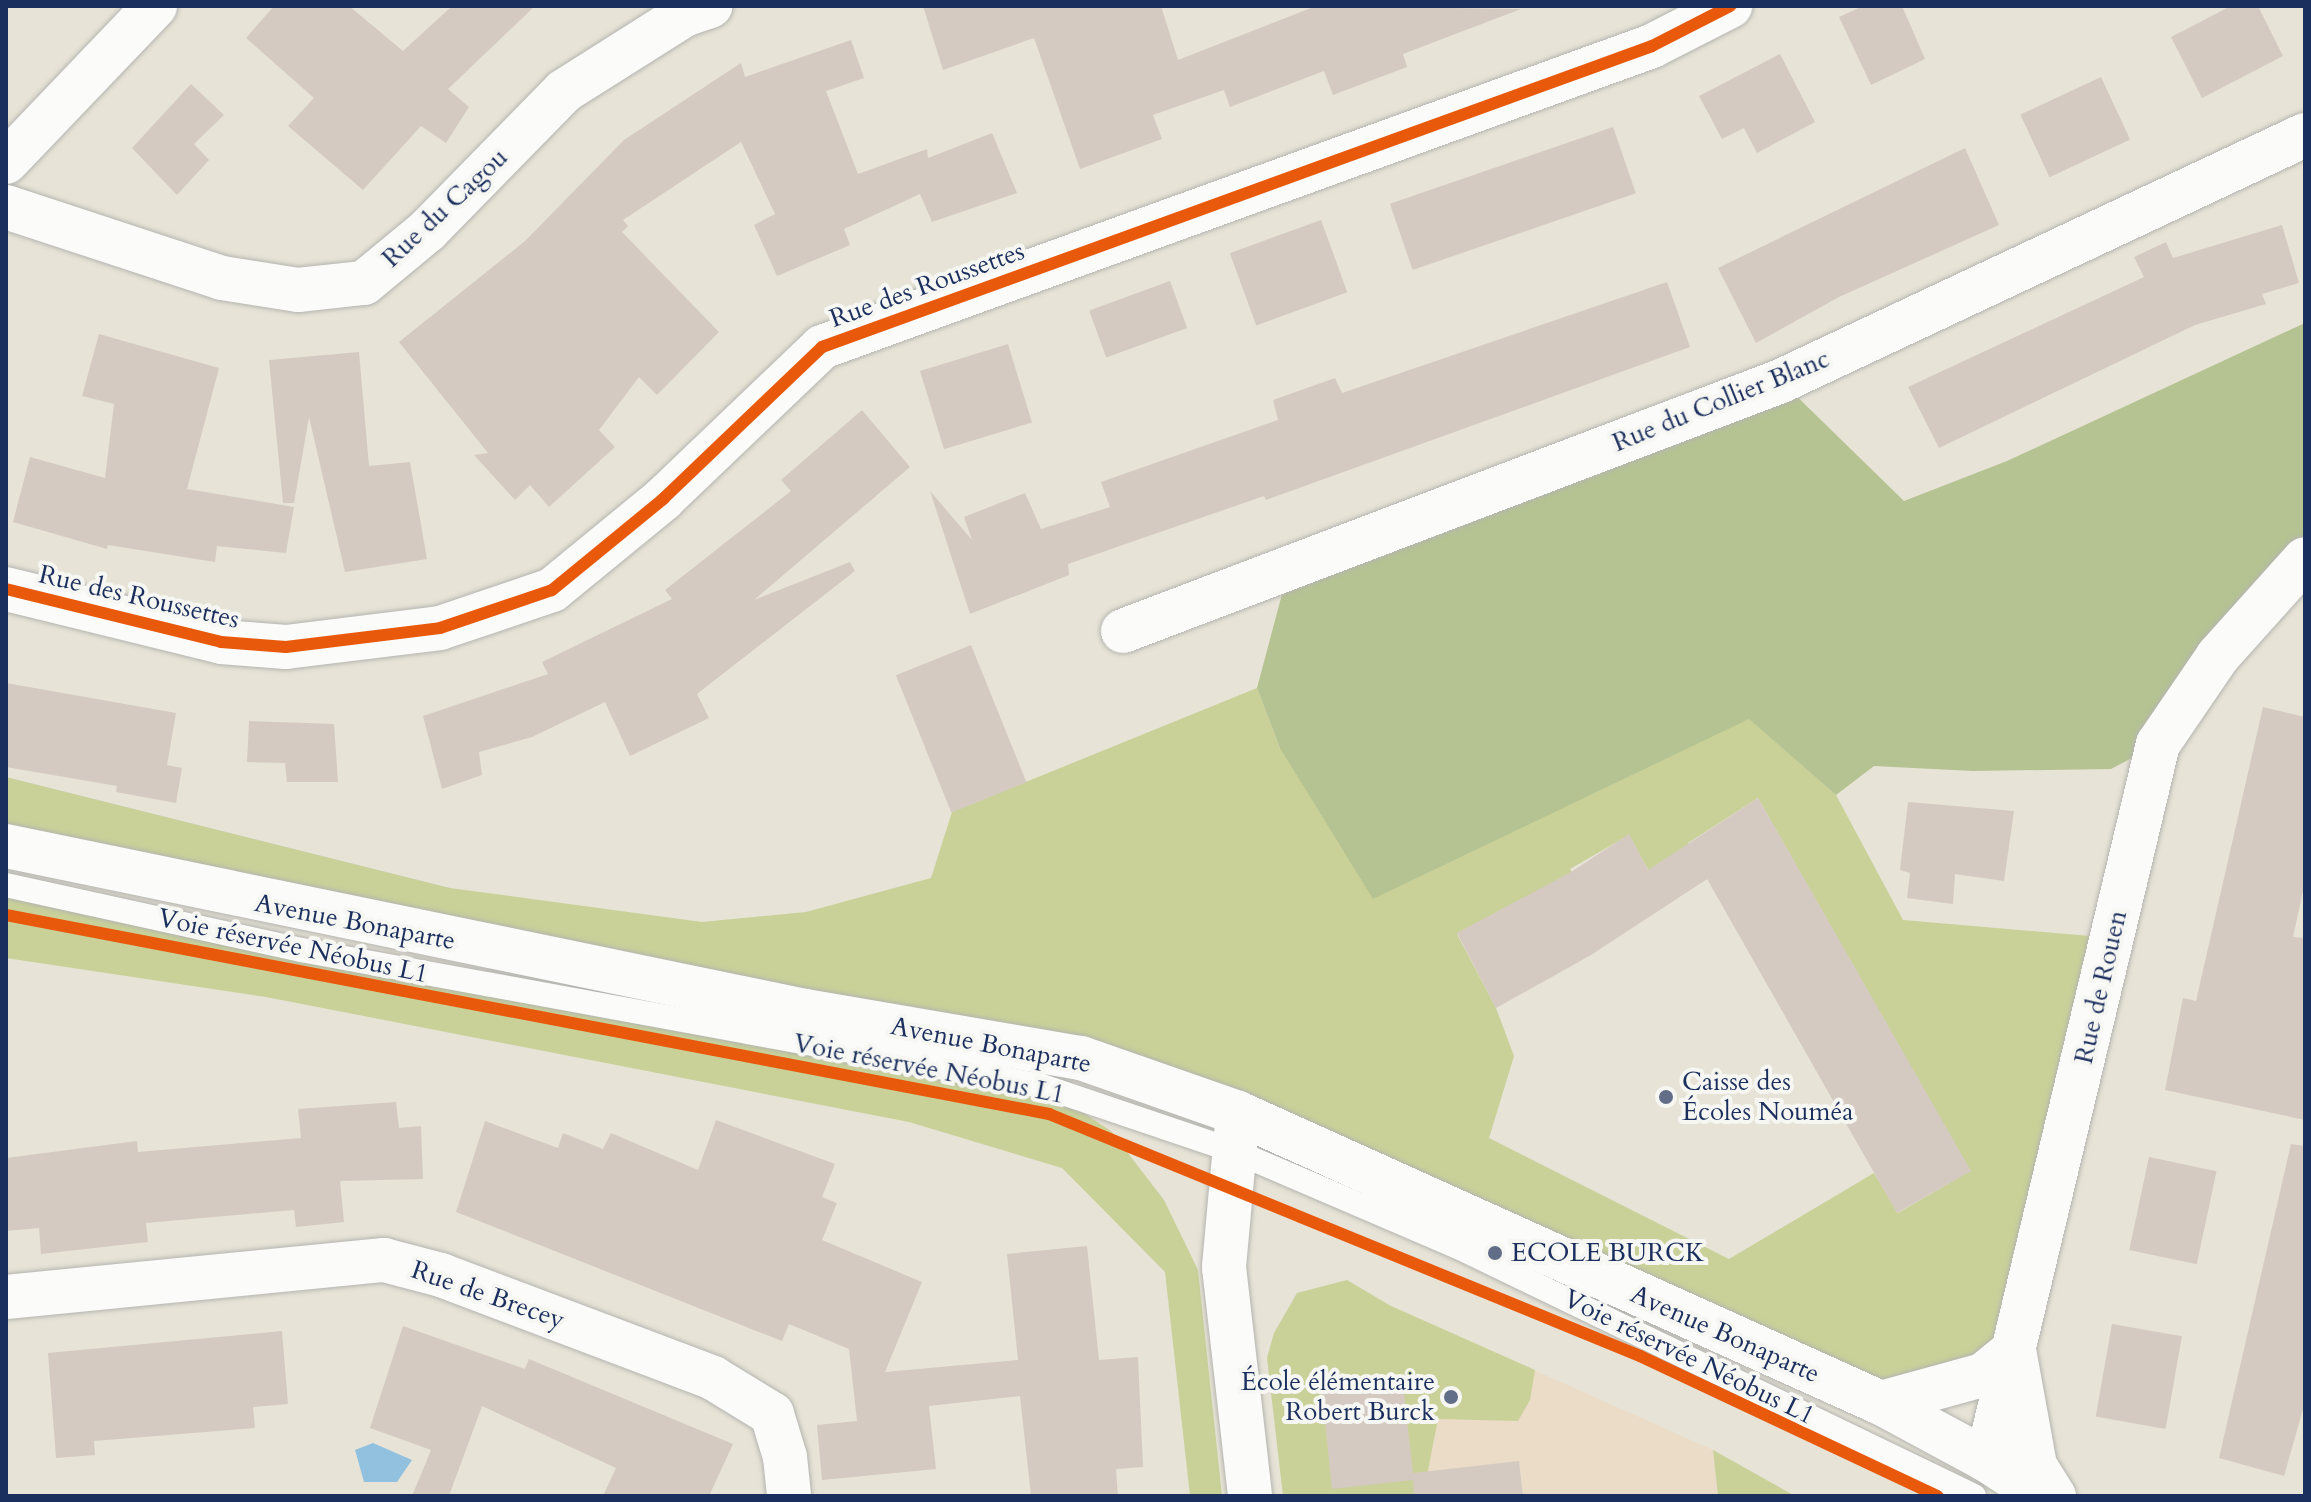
<!DOCTYPE html>
<meta charset="utf-8">
<style>
body{margin:0}
#map{position:relative;width:2311px;height:1502px;overflow:hidden;background:#e7e3d6;font-family:Cardo,serif}
div>[style]{position:absolute}
[style*='--x']{left:calc(var(--x)*1px);top:calc(var(--y)*1px);width:calc(var(--w)*1px);rotate:calc(var(--a)*1deg)}
.built>*{inset:0;background:#eadcc7}
.green>*{inset:0;background:#c9d199}
.forest>*{inset:0;background:#b5c393}
.water>*{inset:0;background:#92c1df}
.building>*{inset:0;background:#d5cac1;transform-origin:0 0}
.roads{filter:drop-shadow(0 0 2px #b4b4b0) drop-shadow(0 0 2px #b4b4b0)}
.service>*{height:24px;margin:-12px;padding:0 12px;transform-origin:12px;border-radius:12px;background:#fbfbf9}
.minor>*{height:44px;margin:-22px;padding:0 22px;transform-origin:22px;border-radius:22px;background:#fbfbf9}
.secondary>*{height:44px;margin:-22px;padding:0 22px;transform-origin:22px;border-radius:22px;background:#fbfbf9}
.cycleway>*{height:12px;margin:-6px;padding:0 6px;transform-origin:6px;border-radius:6px;background:#e8590c}
.dots>*{width:22px;height:22px;translate:-50% -50%;box-sizing:border-box;border:4px solid #f6f6f2;border-radius:50%}
span{translate:-50% -50%;white-space:nowrap;text-align:center;line-height:1.15;-webkit-text-stroke:8px #f6f6f2;paint-order:stroke}
.street-label{font-size:26px;color:#1b2f5e}
.poi-label{font-size:26px;color:#1b2f5e}
.left{translate:0 -50%;text-align:left}
.right{translate:-100% -50%;text-align:right}
.frame{position:absolute;inset:0;border:8px solid #1b2f5e;pointer-events:none}
</style>
<div id="map">
<div class="built">
<i style="clip-path:polygon(1391px 1306px,1713px 1450px,1718px 1496px,1316px 1496px)"></i>
</div>
<div class="green">
<i style="clip-path:polygon(evenodd,1257px 688px,1280px 748px,1641px 768px,1749px 718px,1836px 795px,1903px 920px,2113px 938px,2014px 1350px,1881px 1403px,1238px 1113px,6px 846px,6px 777px,450px 888px,702px 922px,806px 912px,931px 878px,952px 812px,1257px 688px,1758px 798px,1970px 1171px,1898px 1213px,1874px 1173px,1729px 1259px,1489px 1138px,1514px 1056px,1496px 1008px,1457px 934px,1611px 939px,1570px 869px,1629px 835px,1667px 904px,1707px 879px,1688px 843px,1758px 798px)"></i>
<i style="clip-path:polygon(6px 885px,1042px 1086px,1111px 1131px,1164px 1200px,1198px 1270px,1222px 1496px,1190px 1496px,1165px 1272px,1062px 1168px,909px 1122px,266px 997px,6px 958px)"></i>
<i style="clip-path:polygon(1347px 1280px,1391px 1306px,1535px 1370px,1530px 1400px,1518px 1421px,1438px 1419px,1423px 1496px,1283px 1496px,1267px 1358px,1274px 1333px,1297px 1293px)"></i>
<i style="clip-path:polygon(1713px 1450px,1795px 1496px,1718px 1496px)"></i>
</div>
<div class="forest">
<i style="clip-path:polygon(2305px 323px,2305px 559px,2158px 744px,2111px 769px,1973px 771px,1874px 766px,1836px 795px,1749px 719px,1373px 899px,1280px 748px,1257px 688px,1289px 568px,1781px 381px,1904px 501px,2007px 461px)"></i>
</div>
<div class="water">
<i style="clip-path:polygon(373px 1443px,412px 1460px,397px 1482px,364px 1482px,355px 1450px)"></i>
</div>
<div class="building">
<i style="clip-path:polygon(274px 6px,349px 6px,403px 51px,452px 6px,535px 6px,448px 89px,469px 107px,446px 143px,421px 126px,363px 190px,288px 126px,314px 98px,246px 38px)"></i>
<i style="clip-path:polygon(923px 6px,1161px 6px,1178px 60px,1316px 6px,1521px 9px,1403px 54px,1407px 67px,1333px 95px,1324px 71px,1230px 107px,1224px 90px,1153px 115px,1162px 139px,1080px 169px,1034px 38px,943px 70px)"></i>
<i style="clip-path:polygon(1863px 6px,1902px 6px,1925px 59px,1871px 85px,1839px 17px)"></i>
<i style="clip-path:polygon(2231px 6px,2258px 6px,2283px 56px,2202px 98px,2171px 37px)"></i>
<i style="clip-path:polygon(851px 40px,864px 78px,826px 91px,858px 174px,927px 149px,928px 158px,992px 133px,1017px 193px,932px 222px,920px 194px,844px 229px,850px 245px,777px 276px,754px 225px,775px 214px,741px 142px,623px 220px,628px 226px,622px 232px,719px 332px,657px 395px,639px 377px,599px 430px,615px 447px,549px 507px,530px 485px,515px 500px,474px 455px,488px 453px,399px 342px,525px 241px,624px 140px,741px 63px,745px 77px)"></i>
<i style="clip-path:polygon(1780px 54px,1815px 122px,1757px 153px,1744px 128px,1722px 139px,1699px 96px)"></i>
<i style="left:2101px;top:77px;width:69px;height:89px;rotate:65deg"></i>
<i style="clip-path:polygon(191px 84px,224px 115px,194px 144px,209px 160px,177px 195px,132px 148px)"></i>
<i style="left:1613px;top:127px;width:70px;height:236px;rotate:71deg"></i>
<i style="clip-path:polygon(1965px 148px,1999px 225px,1839px 297px,1756px 343px,1718px 268px)"></i>
<i style="left:1321px;top:220px;width:77px;height:97px;rotate:70deg"></i>
<i style="clip-path:polygon(2282px 225px,2299px 283px,2262px 294px,2266px 304px,2195px 325px,1939px 448px,1908px 387px,2144px 277px,2134px 257px,2166px 242px,2173px 258px)"></i>
<i style="left:1170px;top:281px;width:50px;height:86px;rotate:70deg"></i>
<i style="clip-path:polygon(1667px 282px,1690px 347px,1266px 500px,1264px 496px,1068px 564px,1069px 575px,970px 614px,930px 491px,972px 540px,964px 517px,1025px 493px,1041px 529px,1110px 507px,1101px 482px,1278px 420px,1273px 400px,1335px 378px,1342px 393px)"></i>
<i style="clip-path:polygon(99px 334px,219px 368px,187px 489px,294px 507px,286px 553px,217px 546px,215px 562px,108px 545px,107px 549px,13px 522px,30px 457px,105px 478px,114px 404px,82px 396px)"></i>
<i style="left:1008px;top:344px;width:82px;height:92px;rotate:73deg"></i>
<i style="clip-path:polygon(359px 352px,369px 466px,410px 462px,427px 559px,345px 572px,309px 417px,294px 503px,283px 503px,269px 360px)"></i>
<i style="clip-path:polygon(862px 410px,910px 467px,754px 600px,850px 562px,855px 571px,697px 694px,709px 718px,630px 756px,605px 702px,532px 737px,479px 752px,482px 775px,442px 789px,423px 716px,548px 674px,542px 662px,672px 599px,665px 590px,791px 491px,781px 480px)"></i>
<i style="left:971px;top:645px;width:148px;height:81px;rotate:68deg"></i>
<i style="clip-path:polygon(6px 683px,176px 713px,167px 765px,182px 768px,176px 803px,116px 792px,117px 786px,6px 767px)"></i>
<i style="clip-path:polygon(2263px 707px,2305px 717px,2305px 882px,2293px 937px,2305px 938px,2305px 1120px,2165px 1090px,2183px 998px,2196px 1001px)"></i>
<i style="clip-path:polygon(249px 721px,334px 724px,338px 782px,287px 782px,285px 763px,247px 762px)"></i>
<i style="clip-path:polygon(1758px 798px,1971px 1171px,1897px 1213px,1707px 879px,1591px 955px,1496px 1008px,1457px 933px,1571px 872px,1629px 834px,1648px 870px)"></i>
<i style="clip-path:polygon(1908px 802px,2014px 811px,2004px 881px,1955px 874px,1953px 904px,1907px 898px,1910px 873px,1900px 870px)"></i>
<i style="clip-path:polygon(396px 1102px,399px 1128px,421px 1126px,423px 1179px,340px 1181px,344px 1222px,296px 1227px,294px 1210px,146px 1223px,148px 1242px,41px 1254px,39px 1228px,6px 1231px,6px 1158px,137px 1141px,138px 1152px,301px 1138px,298px 1109px)"></i>
<i style="clip-path:polygon(716px 1120px,835px 1164px,822px 1197px,837px 1203px,822px 1240px,922px 1282px,885px 1372px,1018px 1360px,1007px 1254px,1087px 1246px,1099px 1360px,1138px 1357px,1143px 1467px,1116px 1469px,1118px 1496px,1031px 1496px,1020px 1396px,929px 1406px,936px 1469px,822px 1480px,817px 1425px,857px 1421px,849px 1349px,789px 1324px,782px 1341px,456px 1212px,485px 1121px,558px 1148px,563px 1133px,603px 1149px,611px 1133px,698px 1170px)"></i>
<i style="clip-path:polygon(2291px 1144px,2305px 1146px,2305px 1402px,2284px 1476px,2219px 1458px)"></i>
<i style="left:2149px;top:1157px;width:69px;height:95px;rotate:12deg"></i>
<i style="left:2112px;top:1324px;width:71px;height:94px;rotate:10deg"></i>
<i style="clip-path:polygon(403px 1326px,525px 1369px,529px 1359px,733px 1444px,709px 1496px,603px 1496px,616px 1468px,482px 1406px,449px 1496px,412px 1496px,431px 1450px,370px 1428px)"></i>
<i style="clip-path:polygon(282px 1331px,288px 1404px,253px 1407px,255px 1428px,94px 1441px,95px 1455px,56px 1458px,48px 1353px)"></i>
<i style="clip-path:polygon(1402px 1376px,1413px 1473px,1519px 1461px,1523px 1496px,1414px 1496px,1413px 1480px,1332px 1489px,1321px 1384px)"></i>
</div>
<div class="roads">
<div class="service">
<i style="--x:6;--y:885;--w:302;--a:12.4"></i>
<i style="--x:301;--y:950;--w:753;--a:10.4"></i>
<i style="--x:1042;--y:1086;--w:203;--a:18.7"></i>
<i style="--x:1234;--y:1151;--w:244;--a:23.2"></i>
<i style="--x:1458;--y:1247;--w:573;--a:25.76"></i>
</div>
<div class="minor">
<i style="--x:6;--y:162;--w:216;--a:-46.3"></i>
<i style="--x:6;--y:207;--w:227;--a:18.2"></i>
<i style="--x:222;--y:278;--w:77;--a:9"></i>
<i style="--x:298;--y:290;--w:66;--a:-6.1"></i>
<i style="--x:364;--y:283;--w:83;--a:-39.6"></i>
<i style="--x:428;--y:230;--w:194;--a:-45.6"></i>
<i style="--x:564;--y:91;--w:142;--a:-32.3"></i>
<i style="--x:684;--y:15;--w:28;--a:-19"></i>
<i style="--x:6;--y:589;--w:221;--a:13.8"></i>
<i style="--x:221;--y:642;--w:65;--a:4.4"></i>
<i style="--x:286;--y:647;--w:155;--a:-7"></i>
<i style="--x:440;--y:628;--w:118;--a:-18.7"></i>
<i style="--x:552;--y:590;--w:144;--a:-39.3"></i>
<i style="--x:663;--y:499;--w:220;--a:-43.7"></i>
<i style="--x:822;--y:347;--w:883;--a:-19.93"></i>
<i style="--x:1652;--y:46;--w:88;--a:-27.1"></i>
<i style="--x:1123;--y:631;--w:704;--a:-20.8"></i>
<i style="--x:1781;--y:381;--w:579;--a:-25.15"></i>
<i style="--x:1238;--y:1113;--w:155;--a:95.2"></i>
<i style="--x:1224;--y:1267;--w:230;--a:83.5"></i>
<i style="--x:6;--y:1297;--w:380;--a:-5.6"></i>
<i style="--x:384;--y:1260;--w:59;--a:14.7"></i>
<i style="--x:441;--y:1275;--w:291;--a:20.7"></i>
<i style="--x:713;--y:1378;--w:69;--a:31.4"></i>
<i style="--x:772;--y:1414;--w:45;--a:73.2"></i>
<i style="--x:785;--y:1457;--w:39;--a:84"></i>
<i style="--x:1881;--y:1403;--w:106;--a:-15.4"></i>
<i style="--x:1983;--y:1375;--w:40;--a:-39"></i>
<i style="--x:2014;--y:1350;--w:118;--a:79.7"></i>
<i style="--x:2035;--y:1466;--w:36;--a:58"></i>
<i style="--x:1987;--y:1460;--w:736;--a:-76.57"></i>
<i style="--x:2158;--y:744;--w:107;--a:-55.7"></i>
<i style="--x:2218;--y:656;--w:130;--a:-48.1"></i>
</div>
<div class="secondary">
<i style="--x:6;--y:846;--w:816;--a:11.67"></i>
<i style="--x:805;--y:1011;--w:280;--a:9.7"></i>
<i style="--x:1081;--y:1058;--w:166;--a:19.3"></i>
<i style="--x:1238;--y:1113;--w:705;--a:24.28"></i>
<i style="--x:1881;--y:1403;--w:120;--a:28.3"></i>
<i style="--x:1987;--y:1460;--w:66;--a:33.2"></i>
</div>
</div>
<div class="cycleway">
<i style="--x:6;--y:589;--w:221;--a:13.8"></i>
<i style="--x:221;--y:642;--w:65;--a:4.4"></i>
<i style="--x:286;--y:647;--w:155;--a:-7"></i>
<i style="--x:440;--y:628;--w:118;--a:-18.7"></i>
<i style="--x:552;--y:590;--w:144;--a:-39.3"></i>
<i style="--x:663;--y:499;--w:220;--a:-43.7"></i>
<i style="--x:822;--y:347;--w:883;--a:-19.93"></i>
<i style="--x:1652;--y:46;--w:88;--a:-27.1"></i>
<i style="--x:6;--y:915;--w:1062;--a:10.8"></i>
<i style="--x:1049;--y:1114;--w:639;--a:22.27"></i>
<i style="--x:1640;--y:1356;--w:329;--a:25.2"></i>
</div>
<div class="dots">
<i style="left:1666px;top:1097px;background:#626e88"></i>
<i style="left:1495px;top:1253px;background:#626e88"></i>
<i style="left:1451px;top:1397px;background:#626e88"></i>
</div>
<div class="street-label">
<span style="left:445px;top:208px;rotate:-43deg">Rue du Cagou</span>
<span style="left:927px;top:285px;rotate:-20deg">Rue des Roussettes</span>
<span style="left:1721px;top:401px;rotate:-22deg">Rue du Collier Blanc</span>
<span style="left:139px;top:597px;rotate:13deg">Rue des Roussettes</span>
<span style="left:355px;top:922px;rotate:11deg">Avenue Bonaparte</span>
<span style="left:293px;top:946px;rotate:12deg">Voie réservée Néobus L1</span>
<span style="left:2101px;top:987px;rotate:-77deg">Rue de Rouen</span>
<span style="left:991px;top:1045px;rotate:11deg">Avenue Bonaparte</span>
<span style="left:929px;top:1069px;rotate:11deg">Voie réservée Néobus L1</span>
<span style="left:488px;top:1295px;rotate:19deg">Rue de Brecey</span>
<span style="left:1725px;top:1334px;rotate:24deg">Avenue Bonaparte</span>
<span style="left:1689px;top:1357px;rotate:26deg">Voie réservée Néobus L1</span>
</div>
<div class="poi-label">
<span class="left" style="left:1682px;top:1097px">Caisse des<br>Écoles Nouméa</span>
<span class="left" style="left:1511px;top:1253px">ECOLE BURCK</span>
<span class="right" style="left:1435px;top:1397px">École élémentaire<br>Robert Burck</span>
</div>
<div class="frame"></div>
</div>
